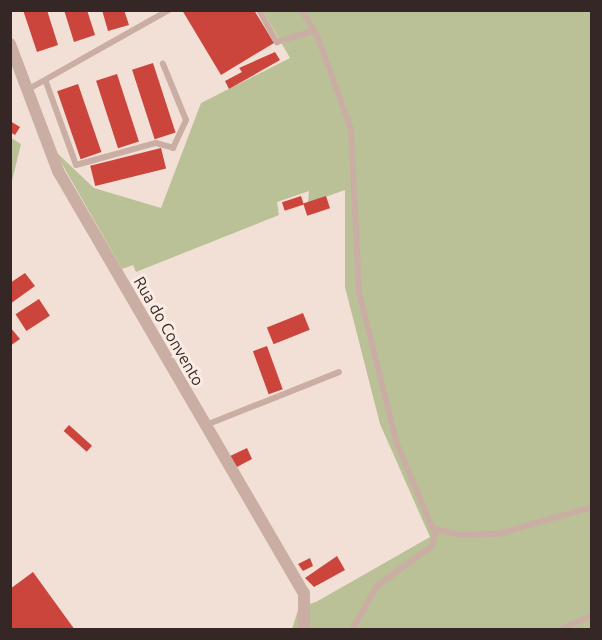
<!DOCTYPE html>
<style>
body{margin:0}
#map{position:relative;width:602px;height:640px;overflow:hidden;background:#f2e0d7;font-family:Ubuntu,sans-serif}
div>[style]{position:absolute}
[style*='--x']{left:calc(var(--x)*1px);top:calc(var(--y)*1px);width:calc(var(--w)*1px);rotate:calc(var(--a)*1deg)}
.green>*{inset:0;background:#bac197}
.building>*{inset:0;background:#cb453c;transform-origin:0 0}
.service>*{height:6px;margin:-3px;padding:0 3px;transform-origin:3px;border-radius:3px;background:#caaea3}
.minor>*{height:12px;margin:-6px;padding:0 6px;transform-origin:6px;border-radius:6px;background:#caaea3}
span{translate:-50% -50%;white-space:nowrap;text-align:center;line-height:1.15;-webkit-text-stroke:6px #faebe3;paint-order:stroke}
.street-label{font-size:16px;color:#352725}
.frame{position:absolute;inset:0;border:12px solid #352725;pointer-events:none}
</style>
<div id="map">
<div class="green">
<i style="clip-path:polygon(263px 11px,591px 11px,591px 629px,292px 629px,299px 607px,316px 602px,430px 537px,380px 424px,345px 287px,345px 190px,308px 203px,309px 191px,277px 202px,279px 215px,136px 272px,133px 265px,122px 269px,54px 150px,94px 188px,161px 208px,201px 103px,290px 58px)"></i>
<i style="clip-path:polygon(11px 138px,21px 144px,11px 185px)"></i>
</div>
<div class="building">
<i style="clip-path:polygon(23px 10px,47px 10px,58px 45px,37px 52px)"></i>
<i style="clip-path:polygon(64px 10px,87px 10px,95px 35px,74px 42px)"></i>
<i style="clip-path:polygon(102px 10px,124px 10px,129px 25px,108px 31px)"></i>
<i style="clip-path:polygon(182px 10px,254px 10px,274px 43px,221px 75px)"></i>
<i style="clip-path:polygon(275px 52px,280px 60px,229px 89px,225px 81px,242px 72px,239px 68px)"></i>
<i style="left:153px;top:63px;width:73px;height:22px;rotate:72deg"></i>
<i style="left:117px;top:74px;width:71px;height:22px;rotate:72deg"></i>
<i style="left:78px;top:84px;width:72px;height:22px;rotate:71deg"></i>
<i style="clip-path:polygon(10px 121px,20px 127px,15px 135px,10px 132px)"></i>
<i style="left:161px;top:148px;width:21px;height:73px;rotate:76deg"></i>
<i style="left:301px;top:196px;width:9px;height:20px;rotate:72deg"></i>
<i style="left:326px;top:196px;width:13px;height:24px;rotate:72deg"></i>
<i style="clip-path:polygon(25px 273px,35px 286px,10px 304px,10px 283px)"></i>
<i style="left:39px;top:299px;width:20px;height:28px;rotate:57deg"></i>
<i style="left:303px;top:313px;width:18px;height:39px;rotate:68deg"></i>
<i style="clip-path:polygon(10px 327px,20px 339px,10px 346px)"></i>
<i style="left:267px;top:346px;width:46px;height:15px;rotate:70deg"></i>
<i style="left:69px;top:425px;width:31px;height:8px;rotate:42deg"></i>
<i style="clip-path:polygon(247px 448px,252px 459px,235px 468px,228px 457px)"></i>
<i style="clip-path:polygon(337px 556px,345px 570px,314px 587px,305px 578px)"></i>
<i style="clip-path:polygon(310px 558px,313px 566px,303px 571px,298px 564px)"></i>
<i style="clip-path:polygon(33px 572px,75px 630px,10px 630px,10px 589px)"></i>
</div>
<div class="service">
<i style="--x:259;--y:10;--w:37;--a:61"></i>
<i style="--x:277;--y:42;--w:39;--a:-17"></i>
<i style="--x:302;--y:10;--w:32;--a:60"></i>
<i style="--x:318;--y:38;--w:97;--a:70.1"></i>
<i style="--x:351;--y:129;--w:163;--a:87.2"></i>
<i style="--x:359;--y:292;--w:157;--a:76"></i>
<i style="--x:397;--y:444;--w:98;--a:67.1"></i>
<i style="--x:435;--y:534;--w:12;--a:104"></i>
<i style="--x:432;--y:546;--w:68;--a:144"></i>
<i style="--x:377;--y:586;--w:51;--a:119.6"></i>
<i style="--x:46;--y:82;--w:88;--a:70.1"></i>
<i style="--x:76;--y:165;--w:83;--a:-15.4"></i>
<i style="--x:156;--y:143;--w:18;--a:16"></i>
<i style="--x:173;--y:148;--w:31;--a:-65"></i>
<i style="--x:186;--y:120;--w:61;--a:-112.3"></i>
<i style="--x:27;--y:90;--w:163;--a:-29.4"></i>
<i style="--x:206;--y:425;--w:143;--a:-21.7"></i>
<i style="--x:432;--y:528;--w:29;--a:14"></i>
<i style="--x:460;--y:535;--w:38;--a:-2"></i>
<i style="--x:498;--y:534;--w:98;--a:-16"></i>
<i style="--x:559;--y:630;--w:36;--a:-24"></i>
</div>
<div class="minor">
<i style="--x:10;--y:44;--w:136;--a:69.3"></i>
<i style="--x:58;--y:171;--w:488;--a:59.8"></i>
<i style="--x:304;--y:593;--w:36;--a:90"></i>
</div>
<div class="street-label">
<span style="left:169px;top:331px;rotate:60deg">Rua do Convento</span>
</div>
<div class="frame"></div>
</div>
